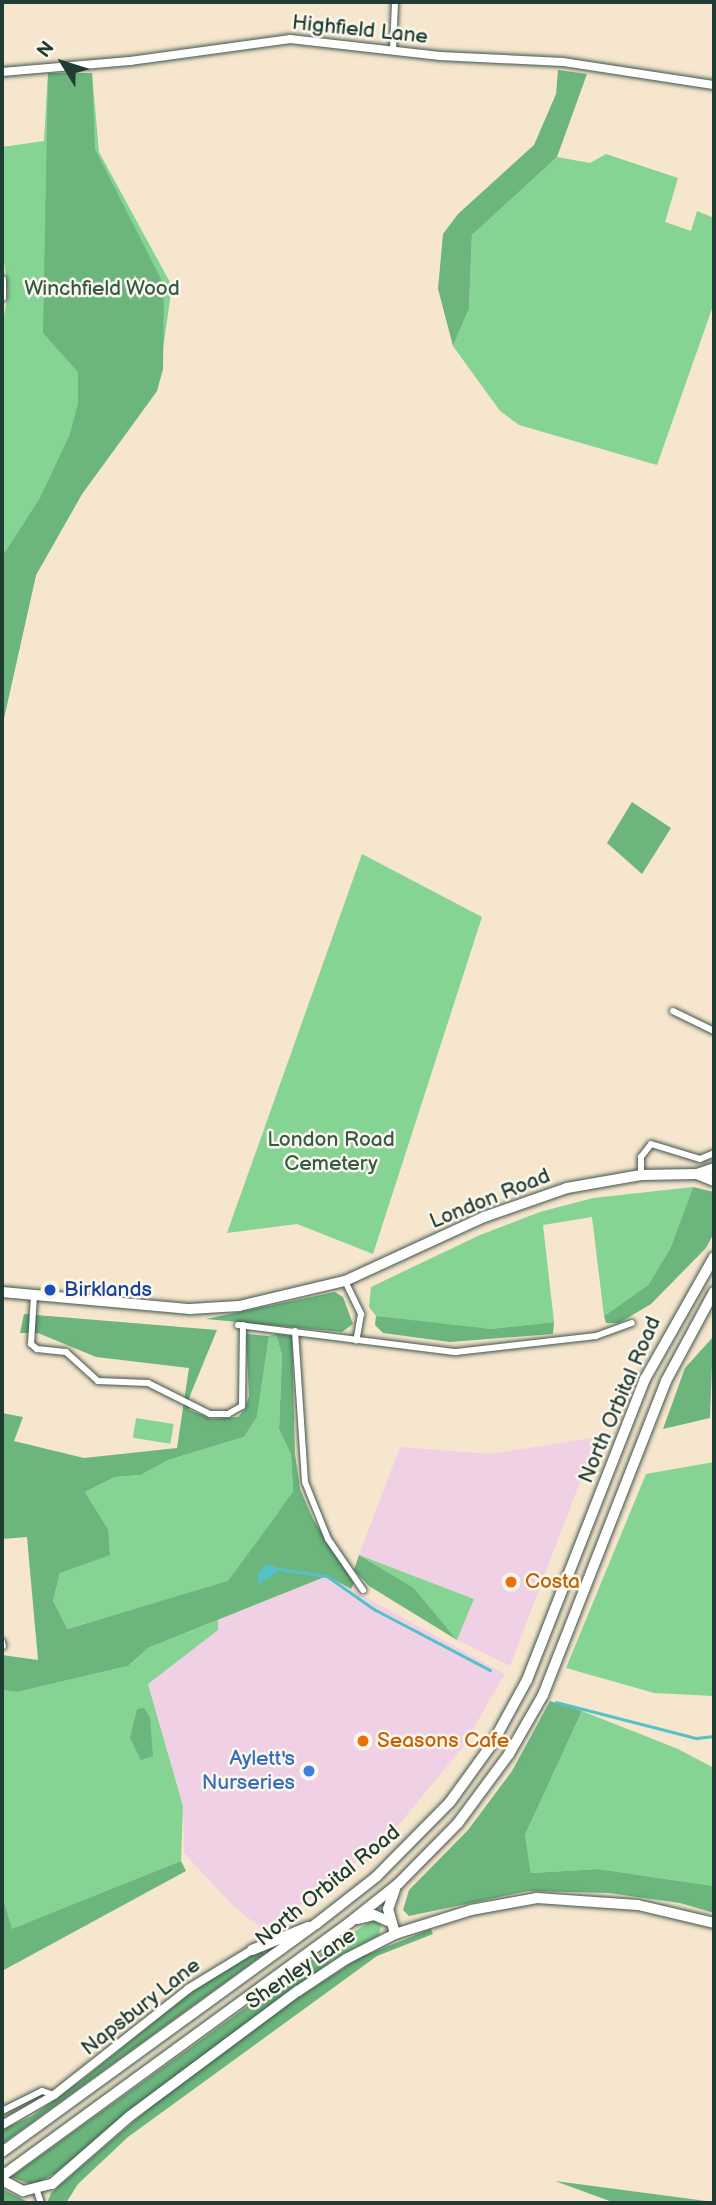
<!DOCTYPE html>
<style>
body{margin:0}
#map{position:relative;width:716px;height:2205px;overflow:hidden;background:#f6e6ce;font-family:"Balsamiq Sans",sans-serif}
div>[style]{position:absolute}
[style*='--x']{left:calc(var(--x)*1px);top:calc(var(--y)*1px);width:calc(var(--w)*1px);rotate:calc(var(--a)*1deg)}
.built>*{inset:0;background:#f0d0e4}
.green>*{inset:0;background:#85d493;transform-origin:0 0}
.forest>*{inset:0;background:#6cb67d}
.water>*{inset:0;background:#55c2ca}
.stream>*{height:2.5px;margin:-1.25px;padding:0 1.25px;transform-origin:1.25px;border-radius:1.25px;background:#55c2ca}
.roads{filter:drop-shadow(0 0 2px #3f564b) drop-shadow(0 0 2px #3f564b)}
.minor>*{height:6px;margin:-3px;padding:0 3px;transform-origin:3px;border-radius:3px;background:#fff}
.tertiary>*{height:8px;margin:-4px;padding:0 4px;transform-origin:4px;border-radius:4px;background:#fff}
.secondary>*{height:10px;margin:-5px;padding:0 5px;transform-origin:5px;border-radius:5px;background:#fff}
.primary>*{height:10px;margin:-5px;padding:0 5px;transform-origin:5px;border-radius:5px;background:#fff}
.trunk>*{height:10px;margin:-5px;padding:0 5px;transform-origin:5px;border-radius:5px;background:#fff}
.dots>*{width:19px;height:19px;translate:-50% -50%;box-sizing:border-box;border:4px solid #fbf7ec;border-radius:50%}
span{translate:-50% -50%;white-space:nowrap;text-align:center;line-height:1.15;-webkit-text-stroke:5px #fbf7ec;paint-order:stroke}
.street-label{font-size:21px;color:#1f3d34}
.park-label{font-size:21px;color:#335b47}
.transit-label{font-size:21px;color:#164399}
.left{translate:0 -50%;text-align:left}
.food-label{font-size:21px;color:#c56008}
.shop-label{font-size:21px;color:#366cbe}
.right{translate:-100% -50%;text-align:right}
.frame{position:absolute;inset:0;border:4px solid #1f3d34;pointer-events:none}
.north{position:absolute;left:28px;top:28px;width:70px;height:70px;-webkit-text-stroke:5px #fbf7ec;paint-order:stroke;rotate:308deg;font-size:19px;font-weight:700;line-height:28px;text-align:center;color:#1f3d34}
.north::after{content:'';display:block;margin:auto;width:24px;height:32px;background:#1f3d34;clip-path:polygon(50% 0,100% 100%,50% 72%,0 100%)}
</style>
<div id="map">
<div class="built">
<i style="clip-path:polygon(597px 1437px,510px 1666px,457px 1640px,474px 1599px,359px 1555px,400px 1447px,491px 1454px)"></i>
<i style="clip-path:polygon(327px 1576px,505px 1674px,462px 1748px,391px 1834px,311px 1899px,261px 1928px,234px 1907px,184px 1853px,183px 1806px,148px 1683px,217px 1630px,218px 1620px)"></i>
</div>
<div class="green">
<i style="clip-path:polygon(48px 73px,92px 73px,99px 152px,172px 286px,157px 391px,82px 494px,36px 575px,2px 727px,2px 329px,8px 291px,2px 248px,2px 147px,44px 141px)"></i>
<i style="clip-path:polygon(606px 154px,678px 178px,665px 222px,691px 231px,697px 211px,714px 218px,714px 303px,657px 465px,519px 425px,500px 411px,453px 346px,469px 309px,472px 235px,557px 157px,590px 163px)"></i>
<i style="clip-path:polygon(362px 854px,482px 917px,373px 1254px,297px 1224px,227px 1233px)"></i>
<i style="clip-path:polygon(693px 1187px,670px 1249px,648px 1285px,604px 1316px,592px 1217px,543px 1225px,554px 1322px,490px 1329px,443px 1327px,376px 1316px,369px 1307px,371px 1287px,480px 1235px,540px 1212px,593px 1198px)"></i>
<i style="clip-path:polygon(276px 1334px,282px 1355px,279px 1429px,291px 1455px,293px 1491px,274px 1518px,228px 1582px,66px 1629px,53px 1601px,60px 1573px,108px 1529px,85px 1492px,115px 1477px,141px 1475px,168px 1460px,244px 1437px,257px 1417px,269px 1336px)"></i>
<i style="left:136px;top:1418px;width:38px;height:20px;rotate:9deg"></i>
<i style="clip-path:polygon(714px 1462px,714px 1696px,654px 1693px,566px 1668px,646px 1474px)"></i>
<i style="clip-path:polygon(359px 1555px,474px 1599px,457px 1640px,414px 1588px)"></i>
<i style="clip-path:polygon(218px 1620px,218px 1630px,148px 1684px,183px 1806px,181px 1861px,12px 1930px,2px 1895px,2px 1690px,17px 1692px,128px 1666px,148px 1648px)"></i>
<i style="clip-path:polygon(582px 1711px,678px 1749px,714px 1768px,714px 1886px,598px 1869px,531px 1873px,525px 1835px)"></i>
<i style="clip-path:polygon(374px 1919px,381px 1925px,379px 1935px,330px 1962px,323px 1952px)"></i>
</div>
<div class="forest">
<i style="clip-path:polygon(558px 70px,587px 74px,557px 157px,472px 235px,469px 309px,453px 346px,438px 289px,443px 234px,458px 214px,534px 145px,556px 94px)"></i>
<i style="clip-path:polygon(48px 73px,92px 73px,95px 149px,164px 285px,163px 369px,157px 391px,82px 494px,36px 575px,2px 727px,2px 557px,40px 498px,70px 434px,78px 403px,78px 372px,43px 333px)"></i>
<i style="clip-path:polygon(632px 802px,671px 828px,642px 874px,607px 843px)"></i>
<i style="clip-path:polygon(693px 1187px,714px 1192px,714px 1233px,706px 1248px,651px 1304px,619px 1323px,606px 1323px,604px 1316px,648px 1285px,670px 1249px)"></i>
<i style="clip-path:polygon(335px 1292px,343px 1297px,353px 1324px,342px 1332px,206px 1319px)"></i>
<i style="clip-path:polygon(24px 1314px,217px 1330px,189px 1398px,189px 1410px,212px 1419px,238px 1417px,245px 1409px,249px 1396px,246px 1334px,269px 1336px,257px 1417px,244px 1437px,168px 1460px,141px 1475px,115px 1477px,85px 1492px,108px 1529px,110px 1555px,60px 1573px,53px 1601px,67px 1629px,228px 1581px,274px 1518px,293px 1491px,291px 1455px,279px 1429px,282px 1355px,276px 1334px,292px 1336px,295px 1454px,300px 1489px,313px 1519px,354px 1583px,351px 1589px,327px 1576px,148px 1648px,128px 1666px,17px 1692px,2px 1690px,2px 1655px,38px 1660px,27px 1537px,2px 1539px,2px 1413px,23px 1417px,14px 1441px,84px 1458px,177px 1448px,189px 1368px,96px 1357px,38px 1333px,20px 1333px)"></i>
<i style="clip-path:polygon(376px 1316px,490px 1329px,554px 1322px,553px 1334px,450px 1342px,383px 1333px,375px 1325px)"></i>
<i style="clip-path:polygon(713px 1337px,710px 1418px,663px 1429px,685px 1368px)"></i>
<i style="clip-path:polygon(359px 1555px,414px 1588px,457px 1640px,369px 1586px,354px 1570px)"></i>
<i style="clip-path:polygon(550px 1701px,582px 1711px,525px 1835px,531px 1873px,598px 1869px,714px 1886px,714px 1913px,680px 1903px,609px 1893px,528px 1891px,409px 1916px,403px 1910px,409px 1890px,468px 1830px,512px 1771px)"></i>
<i style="clip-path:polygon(144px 1708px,150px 1718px,153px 1756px,141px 1760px,130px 1738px,137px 1709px)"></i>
<i style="clip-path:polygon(181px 1861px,186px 1871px,2px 1971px,2px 1895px,12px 1929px)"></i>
<i style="clip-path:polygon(431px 1929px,433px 1934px,377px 1956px,128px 2137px,78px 2184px,66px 2203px,47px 2203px,51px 2193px,154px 2104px,296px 1999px,361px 1957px)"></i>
<i style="clip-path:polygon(261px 1949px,264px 1954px,2px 2144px,2px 2130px,32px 2116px,86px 2077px,201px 1984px)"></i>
<i style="clip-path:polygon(323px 1952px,330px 1962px,178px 2074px,54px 2174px,33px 2185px,11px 2177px)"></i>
<i style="clip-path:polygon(555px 2181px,714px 2202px,714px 2203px,615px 2203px)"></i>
<i style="clip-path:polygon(2px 2189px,30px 2203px,2px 2203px)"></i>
</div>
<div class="water">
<i style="clip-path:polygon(266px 1564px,281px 1569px,258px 1585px,258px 1574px)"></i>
</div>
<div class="stream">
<i style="--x:281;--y:1569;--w:47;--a:8.7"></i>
<i style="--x:327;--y:1576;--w:57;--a:35.1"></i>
<i style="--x:374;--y:1609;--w:131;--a:27.7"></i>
<i style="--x:556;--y:1702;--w:145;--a:14.4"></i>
<i style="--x:696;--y:1738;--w:18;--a:-6"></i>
</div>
<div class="roads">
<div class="minor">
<i style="--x:393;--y:50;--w:48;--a:-87.6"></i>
<i style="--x:673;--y:1011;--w:46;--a:26"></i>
<i style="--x:641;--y:1175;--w:18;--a:-90"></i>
<i style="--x:641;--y:1157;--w:16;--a:-52"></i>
<i style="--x:651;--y:1144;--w:51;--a:17"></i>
<i style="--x:700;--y:1159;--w:15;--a:-23"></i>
<i style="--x:345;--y:1281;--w:37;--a:64"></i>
<i style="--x:361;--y:1314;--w:27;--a:100"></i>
<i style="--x:34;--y:1295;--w:49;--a:93.5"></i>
<i style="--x:31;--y:1344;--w:8;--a:40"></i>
<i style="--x:37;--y:1349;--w:29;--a:6"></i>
<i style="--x:66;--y:1352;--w:43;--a:42.2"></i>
<i style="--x:98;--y:1381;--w:50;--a:2.3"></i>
<i style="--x:148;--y:1383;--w:69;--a:26.6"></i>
<i style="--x:210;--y:1414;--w:18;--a:0"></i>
<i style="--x:228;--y:1414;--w:16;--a:-30"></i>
<i style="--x:242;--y:1406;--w:81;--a:-89.3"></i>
<i style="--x:238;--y:1325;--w:220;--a:7.1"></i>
<i style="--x:456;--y:1352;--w:141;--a:-6.5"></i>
<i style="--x:596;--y:1336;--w:38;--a:-20"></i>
<i style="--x:295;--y:1331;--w:151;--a:86.2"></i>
<i style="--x:305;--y:1482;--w:61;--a:68"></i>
<i style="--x:328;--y:1539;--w:62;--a:55.5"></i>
<i style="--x:2;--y:1642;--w:4;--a:76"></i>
<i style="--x:2;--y:2111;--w:45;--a:-26.6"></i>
<i style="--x:42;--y:2091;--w:13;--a:18"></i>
<i style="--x:37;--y:2191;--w:13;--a:72"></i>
</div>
<div class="tertiary">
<i style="--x:2;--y:72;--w:128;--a:-4.9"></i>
<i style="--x:130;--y:61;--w:162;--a:-7.8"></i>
<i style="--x:290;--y:39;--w:151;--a:6.5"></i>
<i style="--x:440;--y:56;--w:123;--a:2.8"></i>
<i style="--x:563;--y:62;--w:153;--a:8.7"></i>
<i style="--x:2;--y:280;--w:17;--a:90"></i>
<i style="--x:2;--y:2125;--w:60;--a:-30"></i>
<i style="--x:54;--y:2095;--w:171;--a:-38.3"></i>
<i style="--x:188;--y:1989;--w:75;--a:-31.4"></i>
</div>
<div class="secondary">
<i style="--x:2;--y:2180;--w:24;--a:28"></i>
<i style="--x:23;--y:2191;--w:30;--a:-14"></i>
<i style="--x:52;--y:2184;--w:103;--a:-41.1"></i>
<i style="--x:130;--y:2116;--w:209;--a:-36.7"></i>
<i style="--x:298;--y:1991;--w:58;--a:-33.7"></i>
<i style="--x:346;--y:1959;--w:55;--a:-27"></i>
<i style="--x:395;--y:1934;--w:80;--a:-17.5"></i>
<i style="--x:471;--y:1910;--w:67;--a:-10.3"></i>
<i style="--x:537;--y:1898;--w:101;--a:4"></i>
<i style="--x:638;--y:1905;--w:78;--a:13.3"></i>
</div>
<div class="primary">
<i style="--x:697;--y:1174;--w:18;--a:22"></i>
<i style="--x:2;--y:1292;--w:189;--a:5.2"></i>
<i style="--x:190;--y:1309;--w:49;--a:-3.5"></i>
<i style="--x:239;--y:1306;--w:109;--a:-13.3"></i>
<i style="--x:345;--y:1281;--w:153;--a:-24.7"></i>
<i style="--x:484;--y:1217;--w:88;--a:-19.3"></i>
<i style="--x:567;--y:1188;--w:75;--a:-10"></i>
<i style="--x:641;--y:1175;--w:56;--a:-1"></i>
<i style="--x:697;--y:1174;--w:18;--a:-19"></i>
</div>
<div class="trunk">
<i style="--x:395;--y:1889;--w:21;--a:109"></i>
<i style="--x:388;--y:1909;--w:26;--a:74"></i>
<i style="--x:358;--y:1919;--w:16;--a:-14"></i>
<i style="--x:374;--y:1915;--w:15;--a:23"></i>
<i style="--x:252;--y:1950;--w:61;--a:-22.3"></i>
<i style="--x:2;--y:2152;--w:388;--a:-36"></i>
<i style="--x:316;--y:1924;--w:76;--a:-38.1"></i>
<i style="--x:376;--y:1877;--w:105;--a:-45.4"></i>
<i style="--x:450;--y:1802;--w:72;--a:-54.1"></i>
<i style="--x:492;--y:1744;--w:73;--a:-61.3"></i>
<i style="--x:527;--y:1680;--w:323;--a:-68.6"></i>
<i style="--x:645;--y:1379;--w:140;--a:-60.5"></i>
<i style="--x:2;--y:2176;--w:429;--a:-36.1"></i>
<i style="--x:349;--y:1923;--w:63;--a:-38.5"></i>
<i style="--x:398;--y:1884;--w:86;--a:-45.5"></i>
<i style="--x:458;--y:1823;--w:86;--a:-53.5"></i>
<i style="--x:509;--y:1754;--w:68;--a:-60"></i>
<i style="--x:543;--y:1695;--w:337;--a:-68.6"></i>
<i style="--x:666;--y:1381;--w:101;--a:-61.7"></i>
</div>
</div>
<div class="dots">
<i style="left:50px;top:1290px;background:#1a4fb4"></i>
<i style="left:511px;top:1582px;background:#e8710a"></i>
<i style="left:363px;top:1741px;background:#e8710a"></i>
<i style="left:309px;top:1771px;background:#3f7fe0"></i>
</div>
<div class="street-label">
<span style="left:360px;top:30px;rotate:6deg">Highfield Lane</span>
<span style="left:490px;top:1199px;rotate:-22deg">London Road</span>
<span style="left:620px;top:1400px;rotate:-67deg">North Orbital Road</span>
<span style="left:328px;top:1886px;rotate:-39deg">North Orbital Road</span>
<span style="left:301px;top:1969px;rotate:-34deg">Shenley Lane</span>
<span style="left:141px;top:2007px;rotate:-38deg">Napsbury Lane</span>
</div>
<div class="park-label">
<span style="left:102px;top:289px">Winchfield Wood</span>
<span style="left:331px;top:1152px">London Road<br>Cemetery</span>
</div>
<div class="transit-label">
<span class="left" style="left:64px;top:1290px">Birklands</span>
</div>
<div class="food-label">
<span class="left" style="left:525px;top:1582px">Costa</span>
<span class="left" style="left:377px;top:1741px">Seasons Cafe</span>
</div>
<div class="shop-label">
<span class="right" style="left:295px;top:1771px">Aylett's<br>Nurseries</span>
</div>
<div class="frame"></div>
<div class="north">N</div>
</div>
